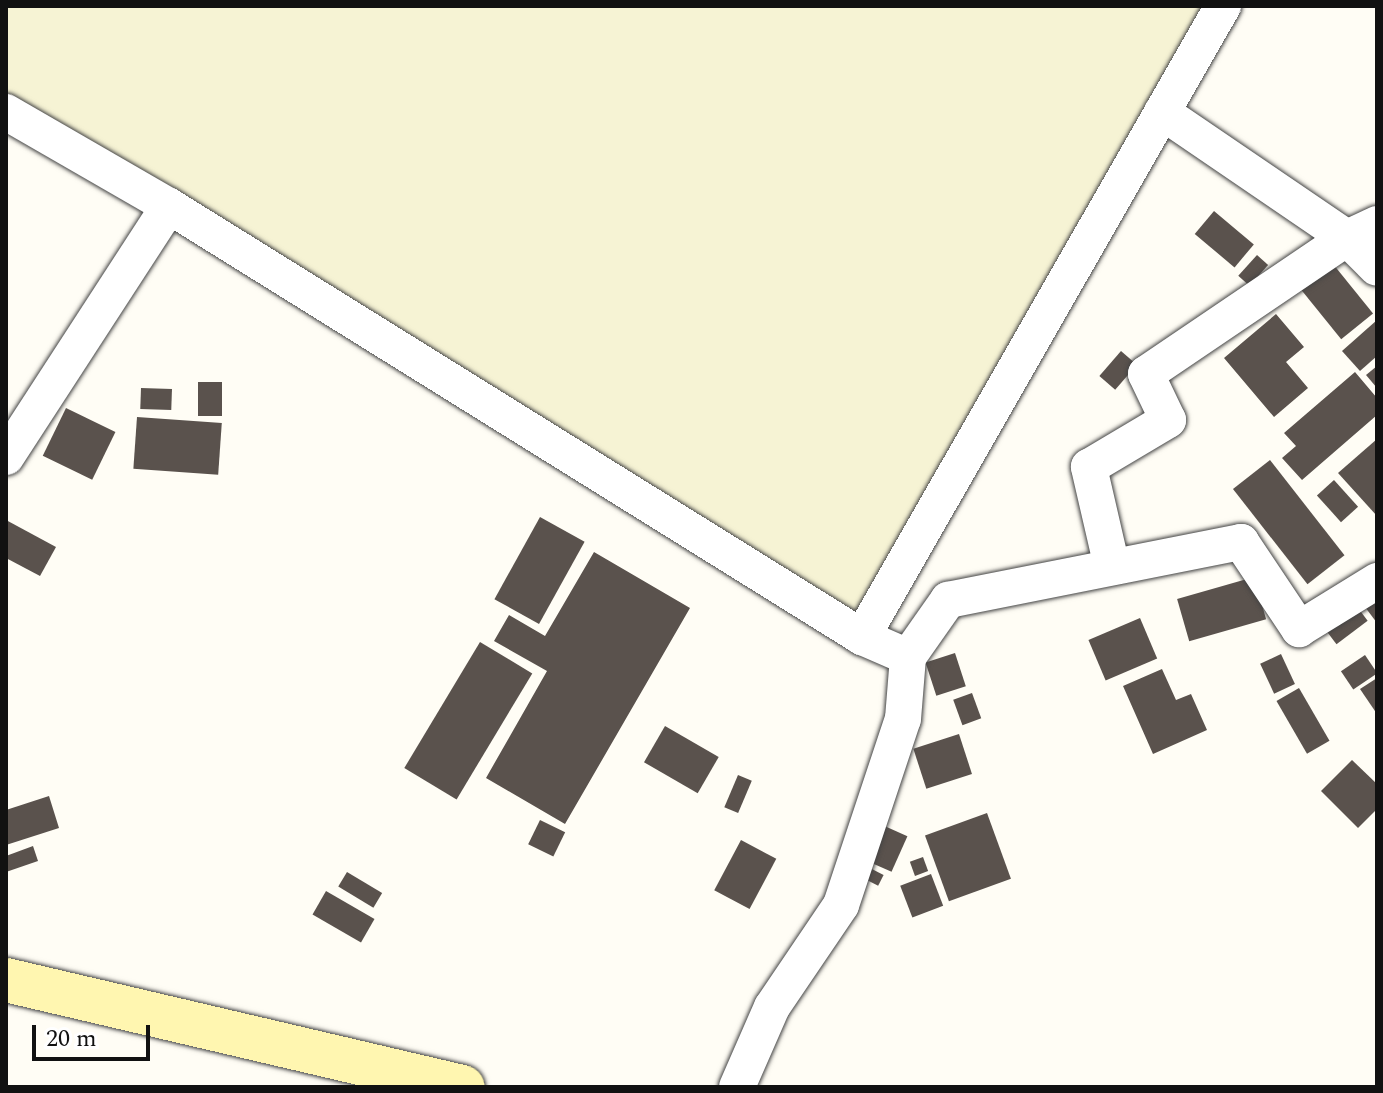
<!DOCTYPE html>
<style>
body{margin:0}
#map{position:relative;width:1383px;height:1093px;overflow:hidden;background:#fffdf5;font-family:Spectral,serif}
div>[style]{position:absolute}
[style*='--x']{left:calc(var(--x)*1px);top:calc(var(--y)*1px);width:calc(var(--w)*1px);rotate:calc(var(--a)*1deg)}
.farmland>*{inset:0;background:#f6f3d4}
.building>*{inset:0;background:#5a524d;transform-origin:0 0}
.roads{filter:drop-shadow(0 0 2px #444) drop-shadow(0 0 2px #444)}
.street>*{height:36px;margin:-18px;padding:0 18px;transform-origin:18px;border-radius:18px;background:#fff}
.secondary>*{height:44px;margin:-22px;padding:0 22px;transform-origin:22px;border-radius:22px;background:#fff6b0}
span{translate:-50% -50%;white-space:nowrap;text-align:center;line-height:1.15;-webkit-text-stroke:8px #fff;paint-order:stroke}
.frame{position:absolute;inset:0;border:8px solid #111;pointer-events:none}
.scale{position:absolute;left:32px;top:1025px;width:118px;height:36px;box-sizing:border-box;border:4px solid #111;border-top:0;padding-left:10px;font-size:24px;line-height:28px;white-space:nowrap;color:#111;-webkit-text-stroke:6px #fff;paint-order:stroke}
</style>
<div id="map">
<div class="farmland">
<i style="clip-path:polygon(6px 6px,1223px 6px,862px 637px,6px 123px)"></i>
</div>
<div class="building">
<i style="left:1214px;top:211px;width:52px;height:30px;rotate:40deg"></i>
<i style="left:1257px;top:255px;width:15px;height:28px;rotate:42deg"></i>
<i style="left:1329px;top:259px;width:70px;height:41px;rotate:51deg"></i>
<i style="clip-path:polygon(1276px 314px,1304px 347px,1286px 362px,1308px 388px,1274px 417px,1224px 358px)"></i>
<i style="clip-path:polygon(1377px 320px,1377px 356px,1360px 371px,1342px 351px)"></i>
<i style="left:1121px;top:351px;width:21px;height:33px;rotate:41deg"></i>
<i style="clip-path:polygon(1377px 366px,1377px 388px,1366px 375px)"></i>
<i style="clip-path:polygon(1355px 372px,1377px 398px,1377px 415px,1302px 480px,1282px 458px,1296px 446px,1284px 433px)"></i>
<i style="left:198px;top:382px;width:24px;height:34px"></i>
<i style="left:141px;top:388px;width:31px;height:21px;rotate:2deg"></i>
<i style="left:66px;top:408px;width:55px;height:53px;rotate:26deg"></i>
<i style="left:137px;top:417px;width:85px;height:52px;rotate:4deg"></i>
<i style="clip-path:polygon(1377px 439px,1377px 516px,1338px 473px)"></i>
<i style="left:1270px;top:460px;width:121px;height:47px;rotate:52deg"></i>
<i style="left:1334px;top:480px;width:36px;height:23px;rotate:48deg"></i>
<i style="left:540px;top:517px;width:51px;height:94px;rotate:29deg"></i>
<i style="clip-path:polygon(6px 520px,56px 547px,40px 576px,6px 558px)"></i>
<i style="clip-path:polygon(594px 552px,690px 608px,565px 824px,486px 778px,547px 671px,494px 641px,509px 615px,545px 636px)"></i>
<i style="left:1254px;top:577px;width:44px;height:80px;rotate:74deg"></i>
<i style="clip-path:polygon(1377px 593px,1377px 623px,1362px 603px)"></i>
<i style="left:1355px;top:604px;width:21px;height:39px;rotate:53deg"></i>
<i style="left:1140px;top:618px;width:44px;height:56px;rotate:67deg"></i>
<i style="left:480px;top:642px;width:61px;height:147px;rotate:31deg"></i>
<i style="left:955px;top:653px;width:35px;height:31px;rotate:72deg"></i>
<i style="left:1281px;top:654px;width:33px;height:23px;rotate:65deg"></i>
<i style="left:1365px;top:655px;width:22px;height:29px;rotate:56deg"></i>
<i style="clip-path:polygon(1162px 669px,1176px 700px,1191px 694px,1207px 730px,1153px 754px,1123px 686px)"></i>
<i style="clip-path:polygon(1377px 678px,1377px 714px,1360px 689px)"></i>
<i style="left:1299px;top:688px;width:61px;height:26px;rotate:60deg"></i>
<i style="left:972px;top:693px;width:27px;height:20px;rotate:70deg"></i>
<i style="left:665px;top:726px;width:62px;height:42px;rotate:30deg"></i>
<i style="left:959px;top:734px;width:42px;height:48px;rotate:72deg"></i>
<i style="clip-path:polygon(1352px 760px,1377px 784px,1377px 809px,1358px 828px,1321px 791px)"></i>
<i style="left:738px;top:775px;width:15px;height:35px;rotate:23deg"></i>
<i style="clip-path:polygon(49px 796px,59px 828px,6px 845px,6px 810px)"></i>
<i style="left:987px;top:813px;width:70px;height:66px;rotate:70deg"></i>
<i style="left:540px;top:820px;width:28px;height:27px;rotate:26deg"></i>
<i style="left:880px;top:824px;width:30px;height:39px;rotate:24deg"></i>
<i style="left:741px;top:840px;width:40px;height:57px;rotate:28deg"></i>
<i style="clip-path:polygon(33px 846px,38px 861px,6px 872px,6px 856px)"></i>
<i style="left:923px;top:857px;width:15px;height:14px;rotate:70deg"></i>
<i style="left:864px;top:865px;width:22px;height:12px;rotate:27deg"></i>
<i style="left:347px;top:872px;width:41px;height:17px;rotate:31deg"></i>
<i style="left:931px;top:874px;width:34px;height:33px;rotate:69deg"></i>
<i style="left:326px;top:891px;width:56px;height:27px;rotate:30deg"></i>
</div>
<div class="roads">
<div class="street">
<i style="--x:6;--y:112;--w:188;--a:30"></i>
<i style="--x:169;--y:206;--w:816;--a:31.88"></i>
<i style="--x:862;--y:637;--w:50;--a:23.5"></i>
<i style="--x:1162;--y:112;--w:224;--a:34.3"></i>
<i style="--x:1347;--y:238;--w:42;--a:45"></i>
<i style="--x:6;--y:457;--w:299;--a:-57"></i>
<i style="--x:1112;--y:567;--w:103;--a:-103"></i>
<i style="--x:1089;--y:467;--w:92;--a:-30.7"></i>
<i style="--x:1168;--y:420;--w:51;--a:-115.6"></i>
<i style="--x:1146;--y:374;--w:243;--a:-34.1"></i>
<i style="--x:1347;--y:238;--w:33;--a:-25"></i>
<i style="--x:862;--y:637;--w:727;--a:-60.23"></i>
<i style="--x:737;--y:1087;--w:87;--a:-66.4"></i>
<i style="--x:772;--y:1007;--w:123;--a:-55.9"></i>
<i style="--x:841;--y:905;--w:196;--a:-71.6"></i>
<i style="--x:903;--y:719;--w:62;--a:-85.4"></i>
<i style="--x:908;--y:657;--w:70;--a:-54.9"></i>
<i style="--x:948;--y:600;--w:299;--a:-11.2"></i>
<i style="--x:1241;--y:542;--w:105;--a:56.3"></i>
<i style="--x:1299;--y:629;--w:92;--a:-31.6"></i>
</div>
<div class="secondary">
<i style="--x:6;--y:980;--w:469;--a:13.2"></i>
</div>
</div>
<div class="frame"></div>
<div class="scale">20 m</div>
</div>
